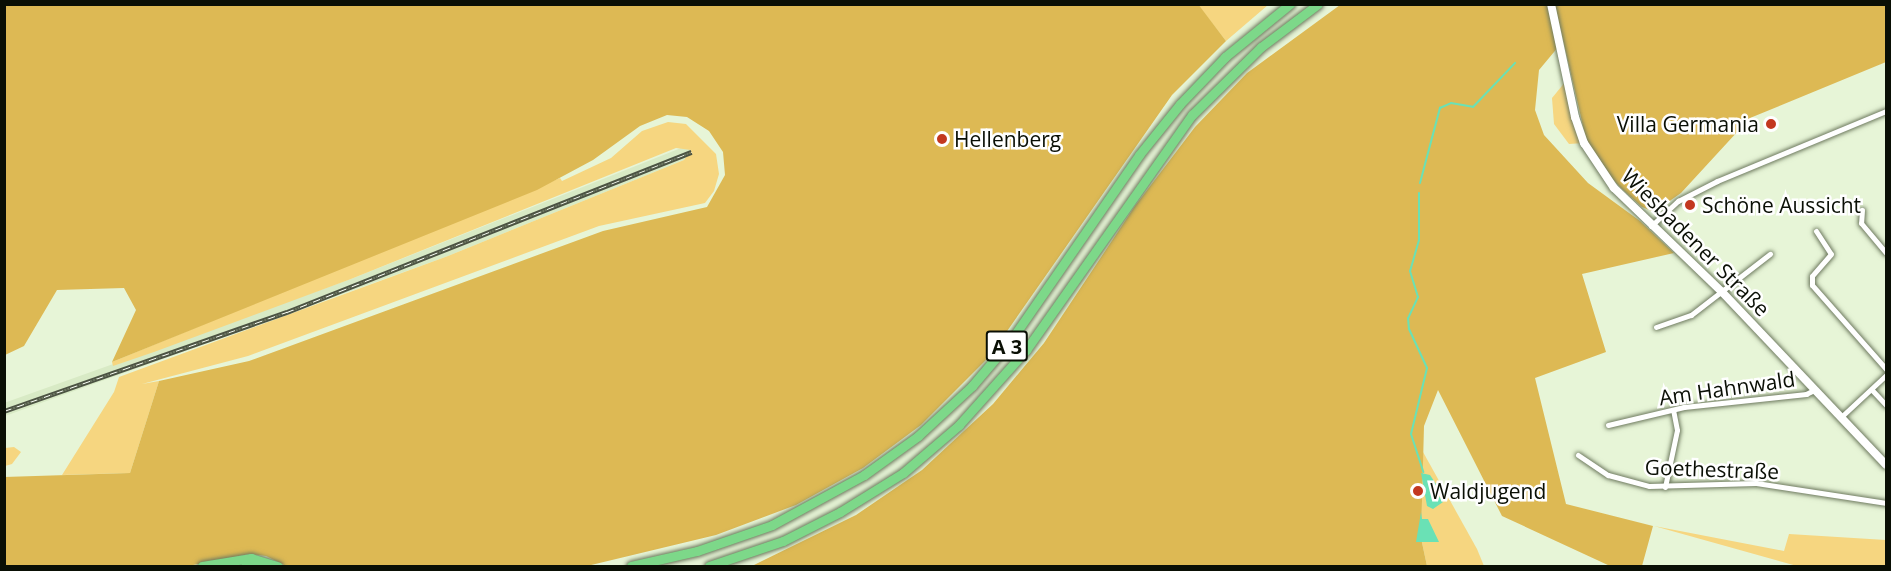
<!DOCTYPE html>
<meta charset="utf-8">
<style>
body{margin:0}
#map{position:relative;width:1891px;height:571px;overflow:hidden;background:#e7f5d7;font-family:"Open Sans",sans-serif}
div>[style]{position:absolute}
[style*='--x']{left:calc(var(--x)*1px);top:calc(var(--y)*1px);width:calc(var(--w)*1px);rotate:calc(var(--a)*1deg)}
.built>*{inset:0;background:#d8eac5}
.green>*{inset:0;background:#f6d680}
.forest>*{inset:0;background:#ddb954}
.water>*{inset:0;background:#6ae1b5}
.stream>*{height:2px;margin:-1px;padding:0 1px;transform-origin:1px;border-radius:1px;background:#6ae1b5}
.roads{filter:drop-shadow(0 0 2px #6e7a5f) drop-shadow(0 0 2px #6e7a5f)}
.street>*{height:5px;margin:-2.5px;padding:0 2.5px;transform-origin:2.5px;border-radius:2.5px;background:#fff}
.secondary>*{height:8px;margin:-4px;padding:0 4px;transform-origin:4px;border-radius:4px;background:#fff}
.highway>*{height:9px;margin:-4.5px;padding:0 4.5px;transform-origin:4.5px;border-radius:4.5px;background:#7dd889}
.rail>*{height:4.5px;margin-top:-2.25px;transform-origin:0;background:repeating-linear-gradient(90deg,#fff 0 7px,#4c5343 0 14px);box-sizing:border-box;border-block:2px solid #4c5343}
.dots>*{width:16px;height:16px;translate:-50% -50%;box-sizing:border-box;border:3px solid #fff;border-radius:50%}
span{translate:-50% -50%;white-space:nowrap;text-align:center;line-height:1.15;-webkit-text-stroke:5px #fff;paint-order:stroke}
.shield-label span{padding:2px 4px;background:#fff;border:2px solid;border-radius:4px;-webkit-text-stroke-width:0}
.shield-label{font-size:20px;color:#0a0f05;font-weight:700}
.poi-label{font-size:21px;color:#0a0f05}
.right{translate:-100% -50%;text-align:right}
.left{translate:0 -50%;text-align:left}
.street-label{font-size:21px;color:#0a0f05}
.frame{position:absolute;inset:0;border:6px solid #0a0f05;pointer-events:none}
</style>
<div id="map">
<div class="built">
<i style="clip-path:polygon(686px 146px,692px 152px,684px 160px,448px 256px,5px 416px,4px 403px,351px 279px)"></i>
</div>
<div class="green">
<i style="clip-path:polygon(1198px 5px,1268px 5px,1226px 41px)"></i>
<i style="clip-path:polygon(1566px 81px,1584px 143px,1569px 144px,1554px 124px,1552px 98px)"></i>
<i style="clip-path:polygon(668px 122px,686px 124px,716px 154px,719px 174px,714px 191px,705px 203px,599px 226px,248px 356px,142px 384px,159px 381px,130px 473px,62px 475px,114px 392px,119px 377px,448px 256px,684px 160px,691px 150px,676px 148px,351px 279px,154px 352px,113px 366px,112px 362px,560px 178px,562px 181px,611px 158px,642px 131px)"></i>
<i style="clip-path:polygon(14px 447px,21px 452px,12px 464px,5px 466px,5px 448px)"></i>
<i style="clip-path:polygon(1423px 452px,1477px 549px,1484px 566px,1427px 566px,1421px 538px)"></i>
<i style="clip-path:polygon(1654px 526px,1784px 551px,1789px 534px,1886px 540px,1886px 566px,1797px 566px)"></i>
</div>
<div class="forest">
<i style="clip-path:polygon(1198px 4px,1226px 41px,1172px 95px,989px 357px,921px 425px,863px 468px,796px 505px,716px 535px,587px 566px,286px 566px,266px 556px,249px 554px,188px 566px,5px 566px,4px 477px,130px 473px,159px 381px,249px 361px,603px 231px,707px 207px,725px 175px,723px 152px,709px 131px,687px 117px,667px 115px,640px 126px,593px 160px,537px 190px,112px 362px,136px 310px,124px 288px,57px 290px,24px 346px,5px 355px,5px 5px)"></i>
<i style="clip-path:polygon(1340px 5px,1551px 5px,1559px 46px,1539px 70px,1535px 110px,1544px 135px,1588px 183px,1640px 221px,1674px 253px,1582px 274px,1606px 352px,1535px 378px,1566px 504px,1653px 526px,1642px 566px,1610px 566px,1502px 516px,1438px 390px,1424px 426px,1421px 538px,1427px 566px,752px 566px,856px 515px,922px 470px,993px 404px,1044px 343px,1135px 206px,1195px 127px,1247px 73px)"></i>
<i style="clip-path:polygon(1555px 5px,1886px 5px,1886px 62px,1750px 118px,1681px 193px,1654px 212px,1642px 207px,1620px 187px,1598px 163px,1586px 139px)"></i>
</div>
<div class="water">
<i style="clip-path:polygon(1421px 473px,1430px 475px,1438px 487px,1436px 492px,1443px 502px,1433px 509px,1427px 506px)"></i>
<i style="clip-path:polygon(1421px 512px,1422px 519px,1428px 519px,1439px 542px,1416px 542px)"></i>
</div>
<div class="stream">
<i style="--x:1420;--y:183;--w:78;--a:-75.1"></i>
<i style="--x:1440;--y:108;--w:12;--a:-24"></i>
<i style="--x:1451;--y:103;--w:22;--a:10"></i>
<i style="--x:1473;--y:107;--w:61;--a:-46.3"></i>
<i style="--x:1419;--y:193;--w:47;--a:90"></i>
<i style="--x:1419;--y:240;--w:32;--a:106"></i>
<i style="--x:1410;--y:271;--w:27;--a:73"></i>
<i style="--x:1418;--y:297;--w:23;--a:115"></i>
<i style="--x:1408;--y:318;--w:11;--a:85"></i>
<i style="--x:1409;--y:329;--w:43;--a:65.2"></i>
<i style="--x:1427;--y:368;--w:68;--a:103.6"></i>
<i style="--x:1411;--y:434;--w:40;--a:72"></i>
</div>
<div class="roads">
<div class="street">
<i style="--x:1862;--y:210;--w:13;--a:94"></i>
<i style="--x:1861;--y:223;--w:39;--a:50"></i>
<i style="--x:1651;--y:226;--w:37;--a:-43"></i>
<i style="--x:1678;--y:201;--w:44;--a:-27.1"></i>
<i style="--x:1717;--y:181;--w:183;--a:-22.5"></i>
<i style="--x:1816;--y:231;--w:27;--a:57"></i>
<i style="--x:1831;--y:254;--w:29;--a:131"></i>
<i style="--x:1812;--y:276;--w:9;--a:90"></i>
<i style="--x:1812;--y:285;--w:112;--a:48.6"></i>
<i style="--x:1656;--y:327;--w:37;--a:-19"></i>
<i style="--x:1691;--y:315;--w:100;--a:-37.7"></i>
<i style="--x:1872;--y:390;--w:21;--a:47"></i>
<i style="--x:1841;--y:417;--w:62;--a:-43"></i>
<i style="--x:1608;--y:425;--w:78;--a:-13.3"></i>
<i style="--x:1684;--y:407;--w:123;--a:-6.1"></i>
<i style="--x:1806;--y:394;--w:9;--a:-27"></i>
<i style="--x:1578;--y:455;--w:36;--a:34"></i>
<i style="--x:1608;--y:475;--w:42;--a:15"></i>
<i style="--x:1649;--y:486;--w:107;--a:-1.6"></i>
<i style="--x:1756;--y:483;--w:132;--a:8.7"></i>
<i style="--x:1665;--y:487;--w:58;--a:-78.1"></i>
<i style="--x:1677;--y:430;--w:20;--a:-101"></i>
</div>
<div class="secondary">
<i style="--x:1551;--y:4;--w:116;--a:78"></i>
<i style="--x:1575;--y:117;--w:28;--a:71"></i>
<i style="--x:1584;--y:143;--w:54;--a:56.3"></i>
<i style="--x:1614;--y:188;--w:150;--a:43.9"></i>
<i style="--x:1722;--y:292;--w:238;--a:46.5"></i>
</div>
<div class="highway">
<i style="--x:245;--y:562;--w:16;--a:15"></i>
<i style="--x:202;--y:566;--w:50;--a:-9.3"></i>
<i style="--x:251;--y:558;--w:28;--a:17"></i>
<i style="--x:631;--y:566;--w:68;--a:-12.8"></i>
<i style="--x:697;--y:551;--w:79;--a:-19.1"></i>
<i style="--x:772;--y:525;--w:105;--a:-28.5"></i>
<i style="--x:864;--y:475;--w:67;--a:-35.8"></i>
<i style="--x:918;--y:436;--w:74;--a:-42.8"></i>
<i style="--x:972;--y:386;--w:60;--a:-49.7"></i>
<i style="--x:1011;--y:340;--w:225;--a:-55.3"></i>
<i style="--x:1139;--y:155;--w:65;--a:-51.2"></i>
<i style="--x:1180;--y:104;--w:65;--a:-46.2"></i>
<i style="--x:1225;--y:57;--w:84;--a:-39.2"></i>
<i style="--x:709;--y:566;--w:78;--a:-18.7"></i>
<i style="--x:783;--y:541;--w:64;--a:-27"></i>
<i style="--x:840;--y:512;--w:74;--a:-31.8"></i>
<i style="--x:903;--y:473;--w:74;--a:-40.6"></i>
<i style="--x:959;--y:425;--w:101;--a:-48.2"></i>
<i style="--x:1026;--y:350;--w:288;--a:-54.8"></i>
<i style="--x:1192;--y:115;--w:97;--a:-44.6"></i>
<i style="--x:1261;--y:47;--w:71;--a:-37"></i>
</div>
</div>
<div class="rail">
<i style="--x:4;--y:411;--w:300;--a:-19.3"></i>
<i style="--x:287;--y:312;--w:435;--a:-21.6"></i>
</div>
<div class="dots">
<i style="left:1771px;top:124px;background:#c3381f"></i>
<i style="left:942px;top:139px;background:#c3381f"></i>
<i style="left:1690px;top:205px;background:#c3381f"></i>
<i style="left:1418px;top:491px;background:#c3381f"></i>
</div>
<div class="shield-label">
<span style="left:1007px;top:346px">A 3</span>
</div>
<div class="poi-label">
<span class="right" style="left:1759px;top:124px">Villa Germania</span>
<span class="left" style="left:954px;top:139px">Hellenberg</span>
<span class="left" style="left:1702px;top:205px">Schöne Aussicht</span>
<span class="left" style="left:1430px;top:491px">Waldjugend</span>
</div>
<div class="street-label">
<span style="left:1696px;top:242px;rotate:45deg">Wiesbadener Straße</span>
<span style="left:1727px;top:388px;rotate:-8deg">Am Hahnwald</span>
<span style="left:1712px;top:469px;rotate:2deg">Goethestraße</span>
</div>
<div class="frame"></div>
</div>
